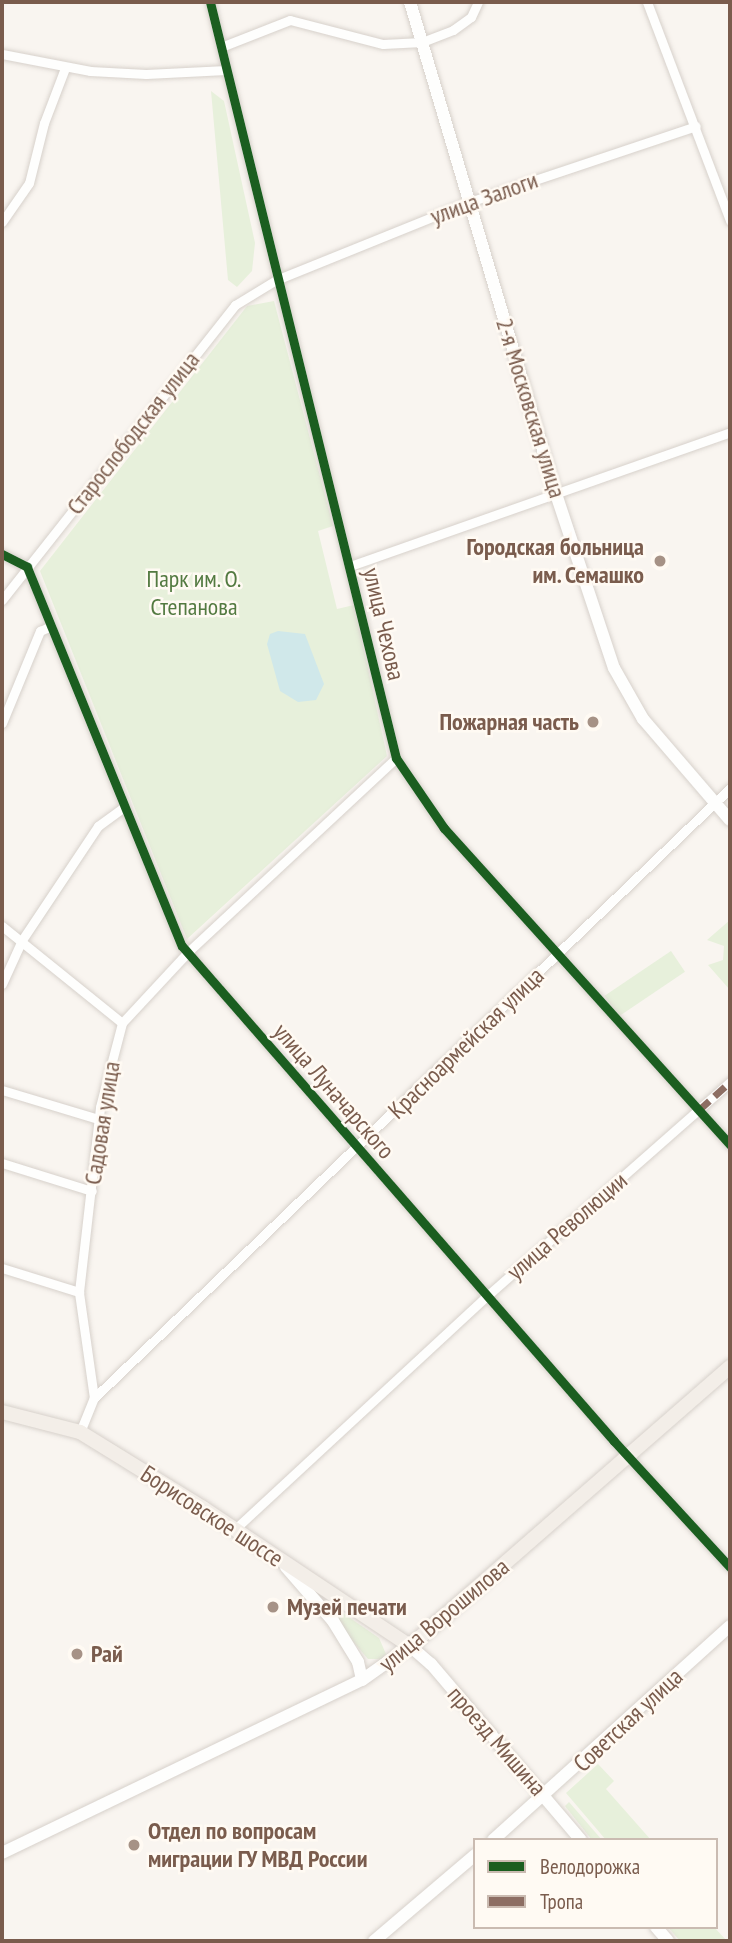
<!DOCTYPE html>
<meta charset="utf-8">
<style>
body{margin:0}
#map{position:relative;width:732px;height:1943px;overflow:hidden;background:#f9f5f0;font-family:"PT Sans Narrow",sans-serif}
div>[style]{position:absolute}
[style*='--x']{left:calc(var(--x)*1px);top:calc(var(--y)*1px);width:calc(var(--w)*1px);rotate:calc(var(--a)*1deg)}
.green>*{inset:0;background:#e7f0db;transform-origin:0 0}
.water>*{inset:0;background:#d0e8ea}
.roads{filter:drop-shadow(0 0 2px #d7d1cb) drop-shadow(0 0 2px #d7d1cb)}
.street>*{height:9px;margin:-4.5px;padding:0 4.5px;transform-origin:4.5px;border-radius:4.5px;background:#fefefd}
.secondary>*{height:12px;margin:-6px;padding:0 6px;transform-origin:6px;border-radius:6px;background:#fefefd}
.primary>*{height:14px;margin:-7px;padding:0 7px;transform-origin:7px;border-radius:7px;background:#f3eee8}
.quiet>*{height:7px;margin-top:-3.5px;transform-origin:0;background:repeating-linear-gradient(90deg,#8d6e63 0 14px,transparent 0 21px)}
.cycleway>*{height:9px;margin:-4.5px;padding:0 4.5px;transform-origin:4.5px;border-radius:4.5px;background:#1b5e20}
.dots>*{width:19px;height:19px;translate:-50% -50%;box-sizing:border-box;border:4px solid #fffaf3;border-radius:50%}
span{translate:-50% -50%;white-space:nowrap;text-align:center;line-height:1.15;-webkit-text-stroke:5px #fffaf3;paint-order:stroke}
.street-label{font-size:24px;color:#7a5c4d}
.poi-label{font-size:24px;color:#7a5c4d;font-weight:700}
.right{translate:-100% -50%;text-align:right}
.left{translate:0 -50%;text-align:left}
.park-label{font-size:24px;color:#537a41}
.frame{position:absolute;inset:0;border:4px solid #7a5c4d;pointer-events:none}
.legend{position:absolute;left:473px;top:1838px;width:245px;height:91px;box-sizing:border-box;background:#fffaf3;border:2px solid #cabbb1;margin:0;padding:9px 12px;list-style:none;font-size:21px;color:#7a5c4d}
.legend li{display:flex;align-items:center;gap:14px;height:35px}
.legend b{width:35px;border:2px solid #cabbb1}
</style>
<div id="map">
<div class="green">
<i style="clip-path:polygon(211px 91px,224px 101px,255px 243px,252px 271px,237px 287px,228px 280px)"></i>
<i style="clip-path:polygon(274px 301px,333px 526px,318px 531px,337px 609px,354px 605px,387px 756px,187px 939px,40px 571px,247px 306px)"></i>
<i style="clip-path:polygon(730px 920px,730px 990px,708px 965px,723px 960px,724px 946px,707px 940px)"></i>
<i style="left:671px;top:951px;width:25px;height:80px;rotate:56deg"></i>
<i style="clip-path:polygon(343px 1613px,379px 1638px,386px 1654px,381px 1659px,368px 1659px,338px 1624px,336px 1619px)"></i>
<i style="clip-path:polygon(598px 1764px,614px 1781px,606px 1789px,651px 1840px,606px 1840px,566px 1793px)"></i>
<i style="clip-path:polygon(569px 1802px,602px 1840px,592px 1840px,565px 1806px)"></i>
<i style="clip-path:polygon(668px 1927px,714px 1927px,727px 1941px,680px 1941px)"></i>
</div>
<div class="water">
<i style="clip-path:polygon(278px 631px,305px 634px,324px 684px,316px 700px,298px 702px,280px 691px,267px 644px,270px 634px)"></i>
</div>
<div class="roads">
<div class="street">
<i style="--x:210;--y:2;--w:779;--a:76.18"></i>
<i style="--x:396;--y:758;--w:85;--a:55.6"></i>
<i style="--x:444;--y:828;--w:427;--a:47.9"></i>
<i style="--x:647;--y:2;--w:234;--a:69.2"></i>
<i style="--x:221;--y:47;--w:74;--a:-21.4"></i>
<i style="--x:290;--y:20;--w:96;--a:14.5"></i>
<i style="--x:383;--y:44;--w:39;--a:-3"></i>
<i style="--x:422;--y:42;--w:33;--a:-21"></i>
<i style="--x:453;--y:30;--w:22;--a:-36"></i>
<i style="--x:471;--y:17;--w:17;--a:-65"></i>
<i style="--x:2;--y:54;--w:90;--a:10.9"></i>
<i style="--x:90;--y:71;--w:56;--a:3.1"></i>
<i style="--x:146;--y:74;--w:80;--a:-2.9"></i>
<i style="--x:2;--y:222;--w:47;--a:-55.3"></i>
<i style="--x:29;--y:183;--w:62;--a:-76"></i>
<i style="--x:44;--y:123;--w:59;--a:-69.1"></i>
<i style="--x:2;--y:554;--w:28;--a:27"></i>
<i style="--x:27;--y:567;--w:409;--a:67.8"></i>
<i style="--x:182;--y:946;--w:657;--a:48.89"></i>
<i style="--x:614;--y:1441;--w:171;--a:47.4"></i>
<i style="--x:350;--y:566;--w:403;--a:-19.4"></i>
<i style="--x:2;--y:600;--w:376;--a:-51.7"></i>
<i style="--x:235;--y:305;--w:48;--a:-31.4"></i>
<i style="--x:276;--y:280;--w:208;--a:-22"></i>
<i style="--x:469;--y:202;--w:239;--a:-18.5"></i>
<i style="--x:2;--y:723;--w:100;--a:-67.6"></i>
<i style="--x:40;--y:631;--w:12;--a:-24"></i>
<i style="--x:2;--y:926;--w:154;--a:38.9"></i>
<i style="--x:2;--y:984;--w:48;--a:-65.6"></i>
<i style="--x:22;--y:940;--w:137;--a:-56.3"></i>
<i style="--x:98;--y:826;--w:32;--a:-36"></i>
<i style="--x:2;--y:1090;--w:100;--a:16.8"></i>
<i style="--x:2;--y:1163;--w:94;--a:17.3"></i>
<i style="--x:2;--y:1268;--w:81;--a:17.3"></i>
<i style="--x:94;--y:1398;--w:881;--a:-43.8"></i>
<i style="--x:80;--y:1432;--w:37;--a:-68"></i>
<i style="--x:94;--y:1398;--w:107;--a:-98.1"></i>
<i style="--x:79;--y:1292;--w:186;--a:-83.5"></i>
<i style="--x:100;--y:1107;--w:87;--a:-75.3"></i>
<i style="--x:122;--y:1023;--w:97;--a:-47.1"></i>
<i style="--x:188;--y:952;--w:284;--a:-43"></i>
<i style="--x:234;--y:1530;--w:345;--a:-42.8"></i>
<i style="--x:487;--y:1296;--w:324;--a:-41.4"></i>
</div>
<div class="secondary">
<i style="--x:410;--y:2;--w:513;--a:73.47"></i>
<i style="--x:556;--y:494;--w:183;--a:71.6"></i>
<i style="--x:614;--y:668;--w:59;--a:60.4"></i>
<i style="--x:643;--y:719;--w:133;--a:49.3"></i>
<i style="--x:286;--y:1567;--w:72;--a:49"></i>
<i style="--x:333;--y:1621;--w:48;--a:58.6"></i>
<i style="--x:358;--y:1662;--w:18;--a:77"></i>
<i style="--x:493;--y:1840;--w:319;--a:-42.1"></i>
<i style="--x:2;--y:1853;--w:399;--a:-25.7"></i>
<i style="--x:362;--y:1680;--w:59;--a:-35.3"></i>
<i style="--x:410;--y:1646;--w:28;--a:41"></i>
<i style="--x:431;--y:1664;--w:231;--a:49.6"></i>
<i style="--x:656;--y:1927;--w:18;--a:49"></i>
<i style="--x:374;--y:1941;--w:133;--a:-40.4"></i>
</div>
<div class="primary">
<i style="--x:2;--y:1412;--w:81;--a:14.4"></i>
<i style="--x:80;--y:1432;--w:145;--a:31.7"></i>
<i style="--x:203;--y:1508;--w:249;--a:33.7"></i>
<i style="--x:410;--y:1646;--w:425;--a:-41.1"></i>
</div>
</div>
<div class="quiet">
<i style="--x:699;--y:1110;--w:42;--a:-42.1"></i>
</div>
<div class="cycleway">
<i style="--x:210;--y:2;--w:779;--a:76.18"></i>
<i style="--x:396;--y:758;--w:85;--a:55.6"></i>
<i style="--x:444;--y:828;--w:427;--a:47.9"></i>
<i style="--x:2;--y:554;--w:28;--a:27"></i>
<i style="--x:27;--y:567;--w:409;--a:67.8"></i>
<i style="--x:182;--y:946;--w:657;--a:48.89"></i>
<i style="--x:614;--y:1441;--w:171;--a:47.4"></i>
</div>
<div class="dots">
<i style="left:660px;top:561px;background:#a69286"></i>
<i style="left:593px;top:722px;background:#a69286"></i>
<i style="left:273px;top:1607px;background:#a69286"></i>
<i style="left:77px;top:1654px;background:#a69286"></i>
<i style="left:134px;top:1845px;background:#a69286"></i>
</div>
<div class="street-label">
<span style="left:484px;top:198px;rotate:-20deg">улица Залоги</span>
<span style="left:531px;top:408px;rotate:73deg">2-я Московская улица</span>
<span style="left:133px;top:433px;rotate:-52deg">Старослободская улица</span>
<span style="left:384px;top:624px;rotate:77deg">улица Чехова</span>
<span style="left:466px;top:1043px;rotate:-44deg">Красноармейская улица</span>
<span style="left:334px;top:1091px;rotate:49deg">улица Луначарского</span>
<span style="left:102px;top:1123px;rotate:-81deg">Садовая улица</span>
<span style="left:567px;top:1226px;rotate:-41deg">улица Революции</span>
<span style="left:212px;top:1516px;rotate:33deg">Борисовское шоссе</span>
<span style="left:444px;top:1615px;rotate:-40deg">улица Ворошилова</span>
<span style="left:628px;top:1720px;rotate:-43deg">Советская улица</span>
<span style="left:497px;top:1741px;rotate:49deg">проезд Мишина</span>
</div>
<div class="poi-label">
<span class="right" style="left:644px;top:561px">Городская больница<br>им. Семашко</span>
<span class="right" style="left:579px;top:722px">Пожарная часть</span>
<span class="left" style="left:287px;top:1607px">Музей печати</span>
<span class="left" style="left:91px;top:1654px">Рай</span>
<span class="left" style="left:148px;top:1845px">Отдел по вопросам<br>миграции ГУ МВД России</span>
</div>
<div class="park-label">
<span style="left:194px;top:593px">Парк им. О.<br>Степанова</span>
</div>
<div class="frame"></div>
<ul class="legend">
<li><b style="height:9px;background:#1b5e20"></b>Велодорожка</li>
<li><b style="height:9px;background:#8d6e63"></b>Тропа</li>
</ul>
</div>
